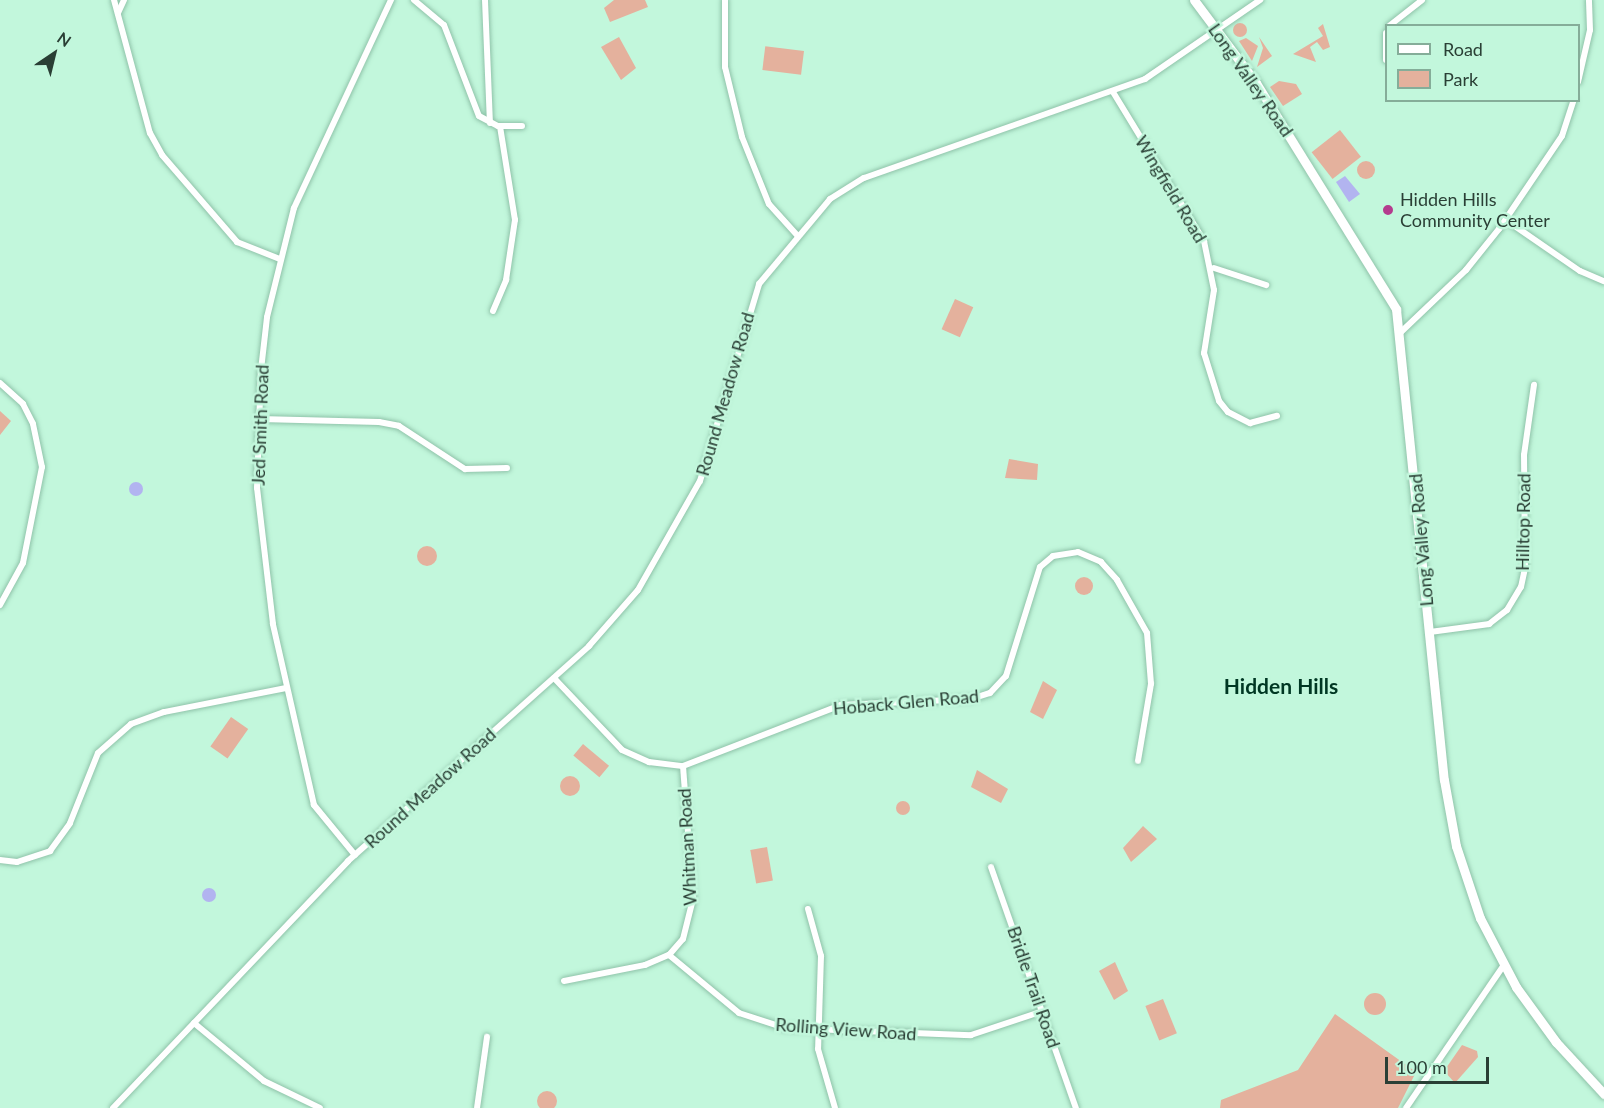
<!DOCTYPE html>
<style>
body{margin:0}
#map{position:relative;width:1604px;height:1108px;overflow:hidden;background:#c2f7dc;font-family:Lato,sans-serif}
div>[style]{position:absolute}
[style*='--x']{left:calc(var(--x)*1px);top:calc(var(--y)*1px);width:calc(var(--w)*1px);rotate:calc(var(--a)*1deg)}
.green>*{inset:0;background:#e4b19d;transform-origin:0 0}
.round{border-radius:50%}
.water>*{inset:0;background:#b2b4f0}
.roads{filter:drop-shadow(0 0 2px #8fc3a9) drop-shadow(0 0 2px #8fc3a9)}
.street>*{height:6px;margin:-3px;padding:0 3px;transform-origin:3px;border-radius:3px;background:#fff}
.secondary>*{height:9px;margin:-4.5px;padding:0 4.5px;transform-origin:4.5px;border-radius:4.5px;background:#fff}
.dots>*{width:16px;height:16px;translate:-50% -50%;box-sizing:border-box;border:3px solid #c2f7dc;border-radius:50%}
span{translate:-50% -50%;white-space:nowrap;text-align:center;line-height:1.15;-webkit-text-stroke:5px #c2f7dc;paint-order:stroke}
.street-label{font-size:18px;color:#2a3f35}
.poi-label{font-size:18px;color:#2a3f35}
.left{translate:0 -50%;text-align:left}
.quarter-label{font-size:21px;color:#003723;font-weight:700}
.legend{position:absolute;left:1385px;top:24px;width:195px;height:78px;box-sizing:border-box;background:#c2f7dc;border:2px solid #85ad99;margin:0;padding:8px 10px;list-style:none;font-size:18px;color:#2a3f35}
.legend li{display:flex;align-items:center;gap:12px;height:30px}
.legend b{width:30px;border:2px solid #85ad99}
.north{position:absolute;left:24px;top:24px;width:60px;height:60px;-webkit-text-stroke:4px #c2f7dc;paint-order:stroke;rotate:35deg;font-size:16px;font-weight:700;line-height:24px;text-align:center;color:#2a3f35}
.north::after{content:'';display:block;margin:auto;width:21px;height:27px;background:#2a3f35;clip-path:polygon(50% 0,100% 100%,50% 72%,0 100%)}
.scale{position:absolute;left:1385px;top:1057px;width:104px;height:27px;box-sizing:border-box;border:3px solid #2a3f35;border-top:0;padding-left:8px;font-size:18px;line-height:21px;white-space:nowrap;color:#2a3f35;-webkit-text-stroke:4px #c2f7dc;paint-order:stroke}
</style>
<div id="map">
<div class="green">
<i style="clip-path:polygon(614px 0,645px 0,648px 7px,610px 22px,604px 8px)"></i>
<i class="round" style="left:1233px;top:23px;width:14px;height:14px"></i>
<i style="clip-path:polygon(1323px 24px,1330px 47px,1323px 50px,1317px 42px,1310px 47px,1316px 62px,1293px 54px,1323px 36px,1318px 28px)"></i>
<i style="clip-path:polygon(619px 37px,636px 68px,621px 80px,601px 47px)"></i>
<i style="clip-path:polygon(1259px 37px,1272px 56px,1257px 67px,1263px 48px)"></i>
<i style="clip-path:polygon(1246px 38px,1258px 46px,1252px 61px,1239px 41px)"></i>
<i style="left:804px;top:51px;width:24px;height:39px;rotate:97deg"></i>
<i style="clip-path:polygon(1279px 81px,1296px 84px,1302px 94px,1283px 106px,1270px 87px)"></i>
<i style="left:1340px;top:130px;width:34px;height:36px;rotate:52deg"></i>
<i class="round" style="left:1357px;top:161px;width:18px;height:18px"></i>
<i style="left:955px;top:299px;width:20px;height:33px;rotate:24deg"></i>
<i style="clip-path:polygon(0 411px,11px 421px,0 435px)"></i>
<i style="clip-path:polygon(1009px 459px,1038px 464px,1037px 480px,1005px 478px)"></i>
<i class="round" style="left:417px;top:546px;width:20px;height:20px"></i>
<i class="round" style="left:1075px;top:577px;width:18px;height:18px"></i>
<i style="clip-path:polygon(1043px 681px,1057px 690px,1043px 719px,1030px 712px)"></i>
<i style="left:231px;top:717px;width:21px;height:36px;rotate:35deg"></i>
<i style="left:583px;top:744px;width:34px;height:15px;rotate:40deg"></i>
<i style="clip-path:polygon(977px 770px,1008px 789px,1001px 803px,971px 787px)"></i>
<i class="round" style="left:560px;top:776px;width:20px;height:20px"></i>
<i class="round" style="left:896px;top:801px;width:14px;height:14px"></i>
<i style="clip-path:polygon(1143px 826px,1157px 839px,1131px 862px,1123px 848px)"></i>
<i style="left:767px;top:847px;width:34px;height:17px;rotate:80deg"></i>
<i style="clip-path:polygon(1115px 962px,1128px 991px,1114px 1000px,1099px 971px)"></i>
<i class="round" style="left:1364px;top:993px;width:22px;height:22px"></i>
<i style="left:1163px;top:999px;width:37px;height:19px;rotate:68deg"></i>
<i style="clip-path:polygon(1335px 1014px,1416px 1072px,1398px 1108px,1220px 1108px,1221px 1100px,1298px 1070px)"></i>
<i style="clip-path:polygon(1462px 1045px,1477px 1051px,1478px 1057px,1455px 1083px,1444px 1071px)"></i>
<i class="round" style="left:537px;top:1091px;width:20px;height:20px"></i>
</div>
<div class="water">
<i style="clip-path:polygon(1345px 176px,1360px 194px,1349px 202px,1336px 182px)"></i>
<i class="round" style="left:129px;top:482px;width:14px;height:14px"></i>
<i class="round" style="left:202px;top:888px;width:14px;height:14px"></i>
</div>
<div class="roads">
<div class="street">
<i style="--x:114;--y:0;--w:138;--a:74.9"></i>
<i style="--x:150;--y:133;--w:25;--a:61"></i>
<i style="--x:162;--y:155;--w:115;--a:49.2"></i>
<i style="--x:237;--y:242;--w:46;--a:21.6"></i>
<i style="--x:414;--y:0;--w:39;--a:40"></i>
<i style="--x:444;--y:25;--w:97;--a:69"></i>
<i style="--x:479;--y:116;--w:21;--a:28"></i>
<i style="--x:498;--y:126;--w:24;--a:0"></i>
<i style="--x:485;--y:0;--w:123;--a:87.7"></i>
<i style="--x:725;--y:0;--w:67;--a:90"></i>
<i style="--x:725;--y:67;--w:72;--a:76.3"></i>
<i style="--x:742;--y:137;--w:72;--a:68.1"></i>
<i style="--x:769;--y:204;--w:42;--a:47.9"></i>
<i style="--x:118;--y:13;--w:14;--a:-65"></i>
<i style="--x:1389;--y:26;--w:42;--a:-38.2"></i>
<i style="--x:1386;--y:33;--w:27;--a:90"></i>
<i style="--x:1578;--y:82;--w:53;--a:-77"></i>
<i style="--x:1590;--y:30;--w:30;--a:-92"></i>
<i style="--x:1113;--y:92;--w:175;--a:58.6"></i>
<i style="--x:1204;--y:241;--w:50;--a:78.5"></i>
<i style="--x:1214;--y:290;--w:64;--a:99"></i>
<i style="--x:1204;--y:353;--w:50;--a:72.6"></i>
<i style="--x:1219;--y:401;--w:14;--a:51"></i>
<i style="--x:1228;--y:412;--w:25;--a:27"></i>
<i style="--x:1250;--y:423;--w:28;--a:-15"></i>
<i style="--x:1506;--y:220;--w:90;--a:34.6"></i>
<i style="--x:1580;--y:271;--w:26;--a:23"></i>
<i style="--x:1214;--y:268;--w:55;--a:18.1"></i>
<i style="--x:493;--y:311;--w:34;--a:-67"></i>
<i style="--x:506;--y:280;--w:61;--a:-81.5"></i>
<i style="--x:515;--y:220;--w:95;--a:-99.1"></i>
<i style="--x:1401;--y:332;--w:90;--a:-43.6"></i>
<i style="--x:1466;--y:270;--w:53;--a:-51.2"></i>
<i style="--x:1499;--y:229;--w:112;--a:-55.9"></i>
<i style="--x:1562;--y:136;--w:38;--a:-72"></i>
<i style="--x:0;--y:383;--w:31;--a:42"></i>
<i style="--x:23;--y:404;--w:22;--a:63"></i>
<i style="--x:33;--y:424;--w:44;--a:78.2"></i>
<i style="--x:42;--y:467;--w:98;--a:101.2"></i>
<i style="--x:23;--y:563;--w:48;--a:118.7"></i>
<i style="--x:260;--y:419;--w:119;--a:1.4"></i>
<i style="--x:379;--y:422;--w:20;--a:11"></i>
<i style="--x:399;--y:426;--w:79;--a:33.1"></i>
<i style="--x:465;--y:469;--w:42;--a:-1.4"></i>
<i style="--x:1430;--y:632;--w:60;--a:-7.7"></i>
<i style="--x:1489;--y:624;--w:23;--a:-38"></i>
<i style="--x:1507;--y:610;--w:27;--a:-59"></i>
<i style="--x:1521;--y:587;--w:19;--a:-78"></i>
<i style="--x:1525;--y:568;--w:113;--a:-90.5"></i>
<i style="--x:1524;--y:455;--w:71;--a:-81.9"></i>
<i style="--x:554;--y:678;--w:99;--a:46.6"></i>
<i style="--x:622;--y:750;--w:30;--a:24"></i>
<i style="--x:649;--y:762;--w:34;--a:7"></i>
<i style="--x:683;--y:766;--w:169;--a:-21.1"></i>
<i style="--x:841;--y:705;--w:130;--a:-2.6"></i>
<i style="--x:971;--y:699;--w:20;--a:-18"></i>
<i style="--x:990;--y:693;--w:23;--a:-47"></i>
<i style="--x:1006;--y:676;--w:114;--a:-72.7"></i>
<i style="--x:1040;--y:567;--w:17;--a:-40"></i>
<i style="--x:1053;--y:556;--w:25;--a:-9"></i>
<i style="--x:1078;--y:552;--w:25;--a:23"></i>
<i style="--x:1101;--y:562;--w:24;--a:48"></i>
<i style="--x:1117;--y:580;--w:61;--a:60.5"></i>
<i style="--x:1147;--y:633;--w:51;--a:85.5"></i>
<i style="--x:1151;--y:684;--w:78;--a:99.6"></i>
<i style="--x:355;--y:855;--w:65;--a:-129.4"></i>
<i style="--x:314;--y:805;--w:186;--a:-102.8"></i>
<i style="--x:273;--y:624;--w:137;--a:-96.7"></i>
<i style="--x:257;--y:488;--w:118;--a:-88.1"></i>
<i style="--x:261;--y:370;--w:53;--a:-83.5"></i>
<i style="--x:267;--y:317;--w:112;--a:-76.1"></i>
<i style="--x:294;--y:208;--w:230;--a:-65"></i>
<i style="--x:0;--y:860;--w:17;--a:7"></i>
<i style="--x:17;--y:862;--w:35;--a:-18"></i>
<i style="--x:50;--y:851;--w:34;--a:-54"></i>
<i style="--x:70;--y:823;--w:75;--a:-68.2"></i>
<i style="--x:98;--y:753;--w:44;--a:-41.3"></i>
<i style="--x:131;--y:724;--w:35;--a:-20"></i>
<i style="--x:164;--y:712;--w:124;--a:-11.1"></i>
<i style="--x:991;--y:867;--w:256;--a:70.6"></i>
<i style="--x:808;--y:909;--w:49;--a:74.5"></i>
<i style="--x:821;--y:956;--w:93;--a:91.8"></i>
<i style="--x:818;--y:1049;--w:61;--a:73.9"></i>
<i style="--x:669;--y:955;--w:91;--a:39.6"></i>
<i style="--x:739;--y:1013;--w:48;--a:18.1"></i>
<i style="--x:785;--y:1028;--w:186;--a:2.2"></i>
<i style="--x:971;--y:1035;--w:76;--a:-18.4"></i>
<i style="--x:564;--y:981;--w:83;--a:-11.2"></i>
<i style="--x:645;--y:965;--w:26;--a:-23"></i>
<i style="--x:669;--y:955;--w:21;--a:-49"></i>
<i style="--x:683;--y:939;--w:41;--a:-76"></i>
<i style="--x:693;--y:899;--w:133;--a:-94.3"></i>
<i style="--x:194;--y:1023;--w:91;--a:39.6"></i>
<i style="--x:264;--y:1081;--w:62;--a:25.7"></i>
<i style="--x:113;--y:1108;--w:341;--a:-46.4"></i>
<i style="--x:348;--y:861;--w:323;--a:-41.7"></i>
<i style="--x:589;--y:646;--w:74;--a:-48.8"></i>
<i style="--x:638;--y:590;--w:125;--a:-60.4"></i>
<i style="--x:700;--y:481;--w:206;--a:-73.3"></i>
<i style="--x:759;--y:284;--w:111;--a:-50.1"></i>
<i style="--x:830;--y:199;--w:40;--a:-32"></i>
<i style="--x:864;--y:178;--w:298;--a:-19.4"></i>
<i style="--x:1145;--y:79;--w:140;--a:-34.5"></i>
<i style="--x:477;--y:1108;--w:72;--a:-82"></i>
<i style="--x:1406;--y:1108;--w:173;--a:-55.6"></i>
</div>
<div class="secondary">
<i style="--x:1194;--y:0;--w:104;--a:53.2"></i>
<i style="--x:1256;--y:83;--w:266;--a:58.2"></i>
<i style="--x:1396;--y:309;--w:473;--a:84.2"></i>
<i style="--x:1444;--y:780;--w:67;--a:79.7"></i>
<i style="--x:1456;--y:846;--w:76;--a:71.6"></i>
<i style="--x:1480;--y:918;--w:78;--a:62.4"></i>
<i style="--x:1516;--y:987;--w:68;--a:54"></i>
<i style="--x:1556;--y:1042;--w:71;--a:47.3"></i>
</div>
</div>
<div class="dots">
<i style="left:1388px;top:210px;background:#b43b8e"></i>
</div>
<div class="street-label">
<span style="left:1251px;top:80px;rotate:55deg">Long Valley Road</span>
<span style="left:1171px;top:189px;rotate:59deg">Wingfield Road</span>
<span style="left:725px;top:394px;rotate:-74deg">Round Meadow Road</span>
<span style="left:260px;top:425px;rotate:-88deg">Jed Smith Road</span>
<span style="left:1523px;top:522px;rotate:-89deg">Hilltop Road</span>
<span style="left:1421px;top:540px;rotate:-95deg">Long Valley Road</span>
<span style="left:906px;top:702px;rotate:-5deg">Hoback Glen Road</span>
<span style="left:430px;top:788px;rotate:-42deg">Round Meadow Road</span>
<span style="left:687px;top:847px;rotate:-93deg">Whitman Road</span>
<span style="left:1034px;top:987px;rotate:71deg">Bridle Trail Road</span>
<span style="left:846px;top:1029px;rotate:4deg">Rolling View Road</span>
</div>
<div class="poi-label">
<span class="left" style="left:1400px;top:210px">Hidden Hills<br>Community Center</span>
</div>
<div class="quarter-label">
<span style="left:1281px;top:686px">Hidden Hills</span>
</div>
<ul class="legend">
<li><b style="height:8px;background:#fff"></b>Road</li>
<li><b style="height:16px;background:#e4b19d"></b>Park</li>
</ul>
<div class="north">N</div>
<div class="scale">100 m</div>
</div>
